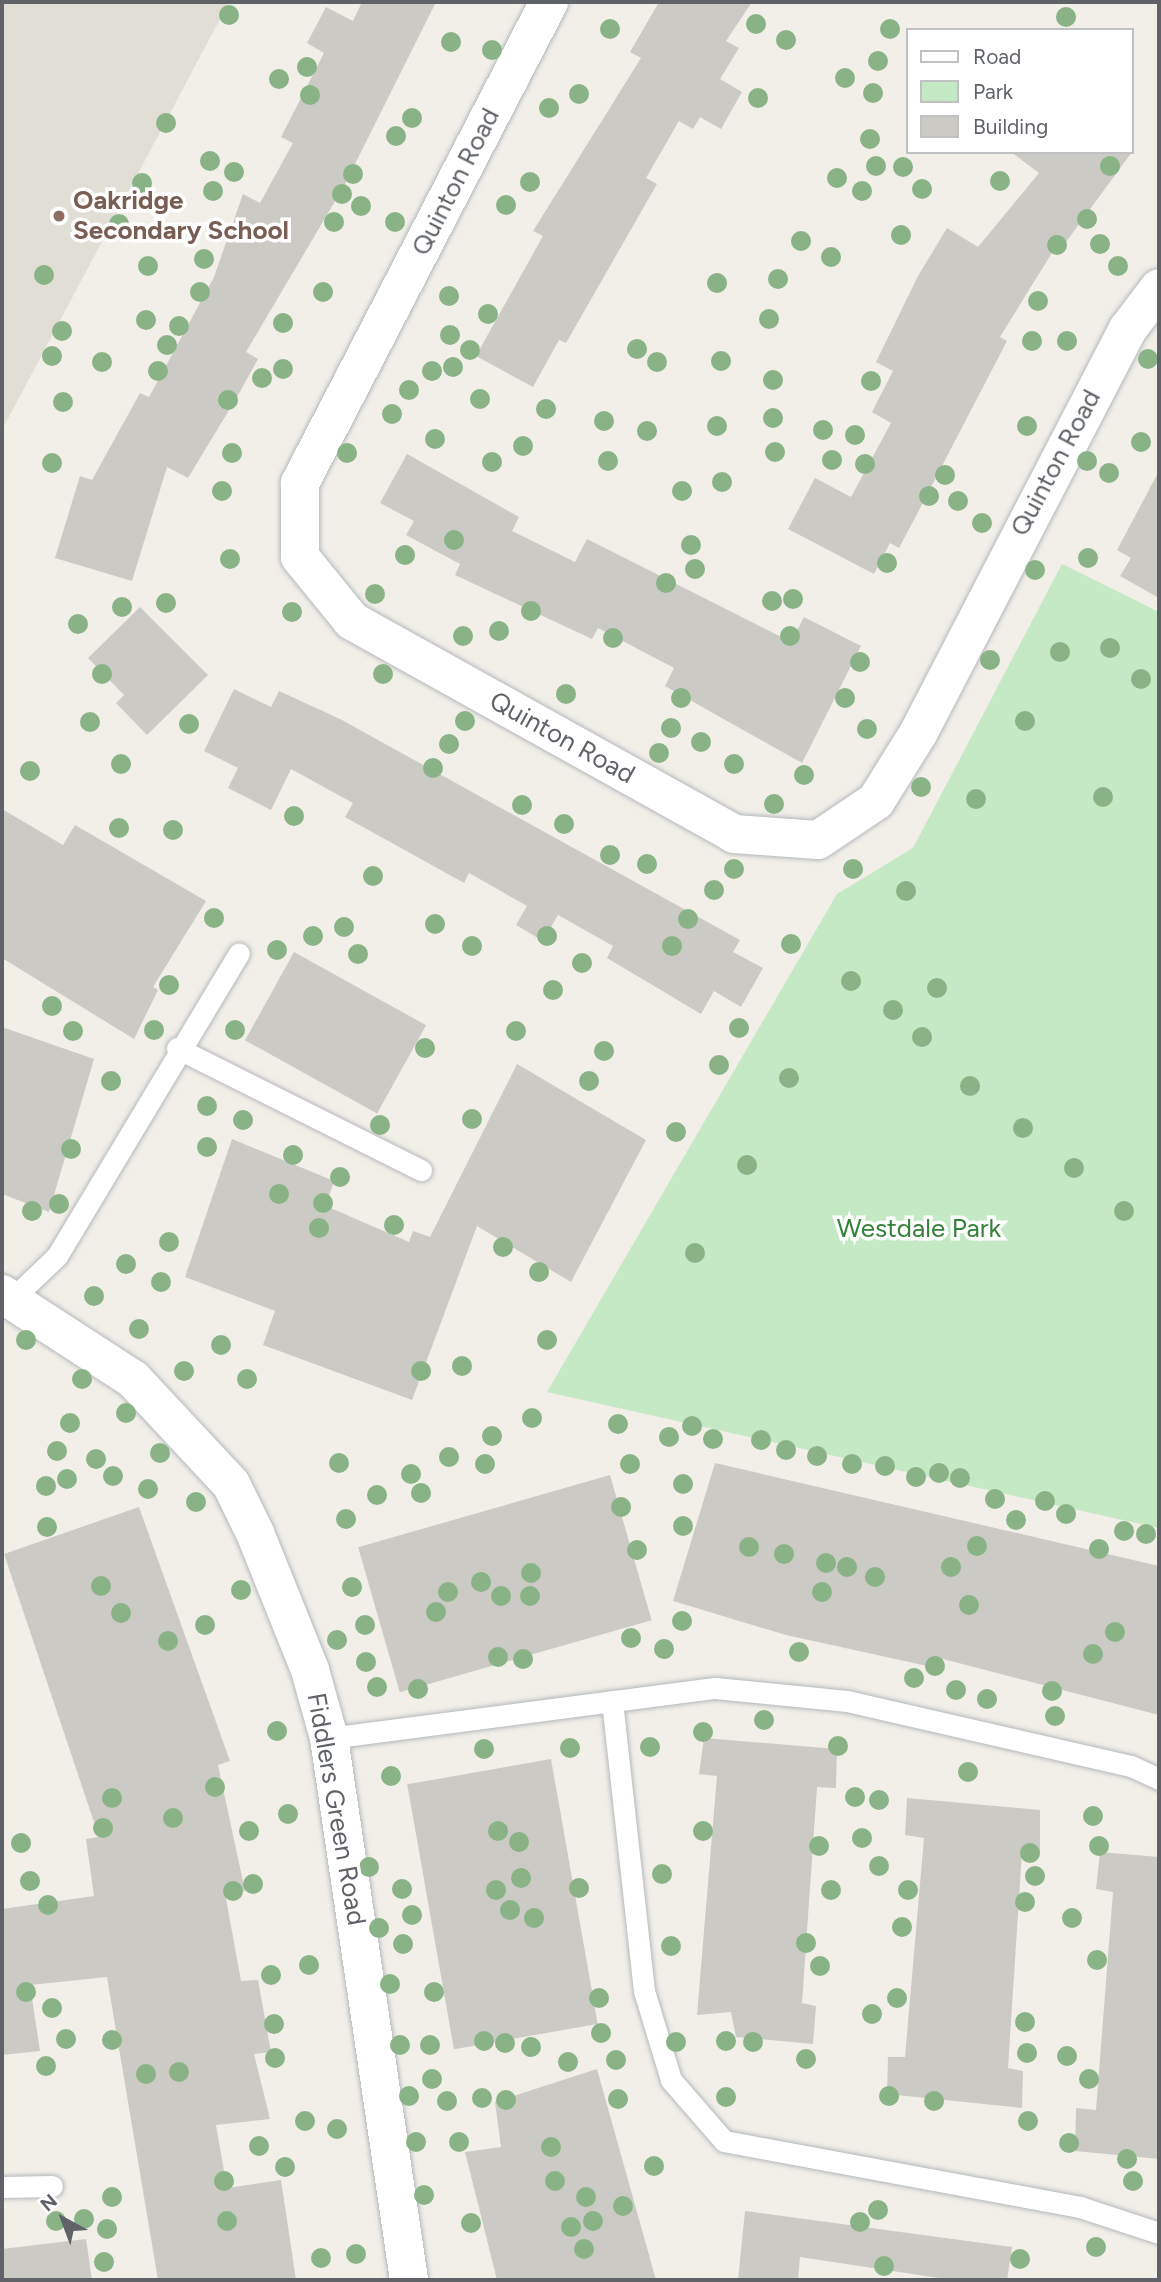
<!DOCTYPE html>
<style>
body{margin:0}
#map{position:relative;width:1161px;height:2282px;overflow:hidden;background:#f1efe8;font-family:Figtree,sans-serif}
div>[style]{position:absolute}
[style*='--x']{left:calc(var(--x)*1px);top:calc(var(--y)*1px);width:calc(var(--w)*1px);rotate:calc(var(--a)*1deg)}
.education>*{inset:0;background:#e1ded6}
.green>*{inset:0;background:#c5e8c5}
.building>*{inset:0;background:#cccac5;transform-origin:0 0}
.roads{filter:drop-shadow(0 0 2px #b5b8bc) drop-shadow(0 0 2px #b5b8bc)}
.service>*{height:21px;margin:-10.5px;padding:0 10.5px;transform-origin:10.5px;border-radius:10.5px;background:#fff}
.minor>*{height:38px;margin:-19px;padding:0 19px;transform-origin:19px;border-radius:19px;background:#fff}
.trees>*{width:20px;height:20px;margin:-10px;border-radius:50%;background:#89b387}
.dots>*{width:19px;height:19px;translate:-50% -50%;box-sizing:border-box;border:4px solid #fff;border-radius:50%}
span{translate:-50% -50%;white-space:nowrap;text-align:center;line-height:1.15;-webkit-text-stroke:7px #fff;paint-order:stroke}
.street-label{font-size:26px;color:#5f6368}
.education-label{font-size:26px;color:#785e54;font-weight:700}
.left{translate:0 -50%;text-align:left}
.park-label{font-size:26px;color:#348238}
.frame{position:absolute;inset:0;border:4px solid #5f6368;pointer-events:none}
.legend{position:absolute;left:906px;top:28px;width:228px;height:126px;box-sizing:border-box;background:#fff;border:2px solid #bfc1c3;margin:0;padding:9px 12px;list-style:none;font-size:21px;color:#5f6368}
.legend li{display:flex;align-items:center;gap:14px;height:35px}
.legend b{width:35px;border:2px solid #bfc1c3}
.north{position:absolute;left:28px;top:2184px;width:70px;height:70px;-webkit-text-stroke:5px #fff;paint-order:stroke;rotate:319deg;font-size:19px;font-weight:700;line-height:28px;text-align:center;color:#5f6368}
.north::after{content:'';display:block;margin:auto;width:24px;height:32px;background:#5f6368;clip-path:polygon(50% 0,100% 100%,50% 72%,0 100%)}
</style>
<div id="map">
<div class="education">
<i style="clip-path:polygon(2px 2px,229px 2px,2px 430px)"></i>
</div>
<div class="green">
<i style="clip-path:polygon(1062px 564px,1159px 612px,1159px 1528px,547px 1392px,837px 894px,913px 848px)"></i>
</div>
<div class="building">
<i style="clip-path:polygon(362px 2px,436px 2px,344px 186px,246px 352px,258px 359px,237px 397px,188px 478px,167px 467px,132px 581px,55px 558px,80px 476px,92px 480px,140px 393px,149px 397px,214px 277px,243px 194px,260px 203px,293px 143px,281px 137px,324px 53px,307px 43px,326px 7px,353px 21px)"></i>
<i style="clip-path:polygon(659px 2px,752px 2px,726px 41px,739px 48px,720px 79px,742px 92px,721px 129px,700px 117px,693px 129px,679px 121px,646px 178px,657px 184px,566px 343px,559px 340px,533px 387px,476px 356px,543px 236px,533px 231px,641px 58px,630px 52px)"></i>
<i style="clip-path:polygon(1011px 152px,1132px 152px,1063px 246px,1058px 243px,1000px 337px,1007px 341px,917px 514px,899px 548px,890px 543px,874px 574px,788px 529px,815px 478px,851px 497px,891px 423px,872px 412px,893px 371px,876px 362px,918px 276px,947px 228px,978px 247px,1039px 173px)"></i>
<i style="clip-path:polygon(407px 454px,519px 517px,512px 531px,575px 562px,587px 539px,791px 642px,804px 617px,861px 646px,802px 763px,665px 686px,674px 668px,598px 628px,592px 639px,455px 575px,460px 564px,406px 535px,414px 521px,380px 503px)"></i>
<i style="clip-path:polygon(1159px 471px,1159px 598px,1120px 576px,1131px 558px,1117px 550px)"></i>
<i style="clip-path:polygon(140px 607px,208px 675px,147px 735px,116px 703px,124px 695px,88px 658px)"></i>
<i style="clip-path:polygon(234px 689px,271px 707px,279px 691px,340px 719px,740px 940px,733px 952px,763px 968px,741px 1007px,714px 991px,701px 1014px,607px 958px,613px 946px,558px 915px,543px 941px,516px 925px,527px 906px,469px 873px,464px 883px,345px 817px,353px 803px,291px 769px,271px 810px,228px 788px,238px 768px,204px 751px)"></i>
<i style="clip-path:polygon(2px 809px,63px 845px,75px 825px,206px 901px,153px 987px,158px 990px,134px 1039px,2px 958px)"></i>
<i style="left:294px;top:952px;width:151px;height:101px;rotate:29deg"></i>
<i style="clip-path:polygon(2px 1027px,94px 1059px,49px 1212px,2px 1194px)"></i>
<i style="clip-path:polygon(517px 1064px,646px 1140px,571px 1282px,477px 1226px,412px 1400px,263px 1345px,275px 1311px,185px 1277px,232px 1139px,334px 1181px,326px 1206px,409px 1242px,413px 1231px,430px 1237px)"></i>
<i style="clip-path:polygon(715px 1463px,1159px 1566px,1159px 1715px,943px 1659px,941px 1669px,786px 1635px,673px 1601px)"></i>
<i style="left:610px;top:1475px;width:151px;height:262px;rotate:74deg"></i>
<i style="clip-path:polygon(139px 1507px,230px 1761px,218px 1765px,245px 1891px,225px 1893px,241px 1981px,258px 1980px,271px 2052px,254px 2054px,270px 2119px,216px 2125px,227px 2188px,281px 2180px,296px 2280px,158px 2280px,107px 1977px,30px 1985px,40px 2051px,2px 2055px,2px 1909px,94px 1896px,86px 1839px,99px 1837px,4px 1554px)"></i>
<i style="clip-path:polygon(704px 1738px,837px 1749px,836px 1788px,817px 1787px,802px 2003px,816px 2006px,813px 2044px,736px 2037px,731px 2012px,697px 2015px,717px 1776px,699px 1774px)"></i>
<i style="left:551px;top:1759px;width:269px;height:146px;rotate:80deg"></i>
<i style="clip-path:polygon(907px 1798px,1040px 1810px,1040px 1854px,1022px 1852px,1008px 2068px,1023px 2071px,1022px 2108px,887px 2094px,888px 2057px,905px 2057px,924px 1838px,905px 1835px)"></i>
<i style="clip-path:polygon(1100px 1852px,1159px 1857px,1159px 2159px,1075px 2151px,1076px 2108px,1096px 2110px,1113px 1892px,1096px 1889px)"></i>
<i style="clip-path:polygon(597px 2069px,656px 2280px,497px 2280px,465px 2152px,501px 2147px,495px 2102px)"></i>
<i style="clip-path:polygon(745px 2211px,1012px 2247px,1007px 2280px,952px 2280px,800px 2257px,798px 2280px,738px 2280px)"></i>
<i style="clip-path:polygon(86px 2239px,92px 2280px,2px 2280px,2px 2249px)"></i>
</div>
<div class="roads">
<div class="service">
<i style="--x:177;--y:1048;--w:273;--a:26.6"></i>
<i style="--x:13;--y:1298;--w:61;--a:-43.7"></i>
<i style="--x:57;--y:1256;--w:353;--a:-59"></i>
<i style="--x:612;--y:1701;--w:292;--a:83.7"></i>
<i style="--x:644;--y:1991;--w:93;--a:73.1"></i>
<i style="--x:671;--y:2080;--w:81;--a:49"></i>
<i style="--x:724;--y:2141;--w:362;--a:10.5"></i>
<i style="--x:1080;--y:2207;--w:83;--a:18.2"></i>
<i style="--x:329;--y:1738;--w:389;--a:-7.4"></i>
<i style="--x:715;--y:1688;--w:133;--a:5.6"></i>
<i style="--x:847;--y:1701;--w:291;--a:12.9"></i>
<i style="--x:1131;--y:1766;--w:31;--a:25"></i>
<i style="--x:2;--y:2187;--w:50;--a:-1.1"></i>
</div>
<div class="minor">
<i style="--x:549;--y:2;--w:542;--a:117.37"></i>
<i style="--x:300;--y:483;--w:74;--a:90"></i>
<i style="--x:300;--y:557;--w:82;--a:50.9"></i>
<i style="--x:352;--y:621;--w:437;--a:29.1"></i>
<i style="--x:734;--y:834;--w:84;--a:4.1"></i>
<i style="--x:818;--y:840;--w:70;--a:-33.9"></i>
<i style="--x:876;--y:801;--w:81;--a:-58.1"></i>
<i style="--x:919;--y:732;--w:454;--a:-62.6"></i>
<i style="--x:1128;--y:329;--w:51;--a:-52.9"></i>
<i style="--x:2;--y:1294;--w:156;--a:33"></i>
<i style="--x:133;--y:1379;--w:144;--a:47"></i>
<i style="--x:231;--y:1484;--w:55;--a:63.9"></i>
<i style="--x:255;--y:1533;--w:148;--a:68.1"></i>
<i style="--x:310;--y:1670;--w:71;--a:74.4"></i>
<i style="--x:329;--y:1738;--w:548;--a:81.6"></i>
</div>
</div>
<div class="trees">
<i style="left:229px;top:15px"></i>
<i style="left:1066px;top:17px"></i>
<i style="left:756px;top:24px"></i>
<i style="left:610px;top:29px"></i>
<i style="left:890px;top:29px"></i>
<i style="left:786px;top:40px"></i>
<i style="left:451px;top:42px"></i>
<i style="left:492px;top:50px"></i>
<i style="left:878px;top:61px"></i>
<i style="left:307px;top:67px"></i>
<i style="left:845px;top:78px"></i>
<i style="left:279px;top:79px"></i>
<i style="left:873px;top:93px"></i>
<i style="left:579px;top:94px"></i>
<i style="left:310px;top:95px"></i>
<i style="left:758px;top:98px"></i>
<i style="left:549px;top:108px"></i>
<i style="left:412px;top:118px"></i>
<i style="left:166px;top:123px"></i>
<i style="left:396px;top:136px"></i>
<i style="left:870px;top:139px"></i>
<i style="left:210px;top:161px"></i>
<i style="left:876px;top:166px"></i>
<i style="left:1110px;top:166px"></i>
<i style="left:903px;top:167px"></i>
<i style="left:234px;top:172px"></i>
<i style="left:353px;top:174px"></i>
<i style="left:837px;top:178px"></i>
<i style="left:1000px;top:181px"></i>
<i style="left:530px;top:182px"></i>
<i style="left:142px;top:183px"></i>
<i style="left:922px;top:189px"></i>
<i style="left:213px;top:191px"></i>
<i style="left:862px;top:191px"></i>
<i style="left:342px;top:194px"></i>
<i style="left:132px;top:202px"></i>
<i style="left:506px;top:205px"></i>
<i style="left:361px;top:206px"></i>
<i style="left:1087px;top:219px"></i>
<i style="left:334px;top:222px"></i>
<i style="left:395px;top:222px"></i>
<i style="left:119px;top:224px"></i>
<i style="left:901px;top:235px"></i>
<i style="left:801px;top:241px"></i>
<i style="left:1100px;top:244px"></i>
<i style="left:1057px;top:245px"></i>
<i style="left:831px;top:257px"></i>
<i style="left:204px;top:259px"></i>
<i style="left:148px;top:266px"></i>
<i style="left:1118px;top:266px"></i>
<i style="left:44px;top:275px"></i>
<i style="left:778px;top:279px"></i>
<i style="left:717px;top:283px"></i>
<i style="left:200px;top:292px"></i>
<i style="left:323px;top:292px"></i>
<i style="left:449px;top:296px"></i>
<i style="left:1038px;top:301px"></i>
<i style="left:488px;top:314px"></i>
<i style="left:769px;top:319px"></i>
<i style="left:146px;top:320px"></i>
<i style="left:283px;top:323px"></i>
<i style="left:179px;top:326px"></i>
<i style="left:62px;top:331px"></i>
<i style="left:450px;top:335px"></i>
<i style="left:1032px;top:341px"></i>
<i style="left:1067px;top:341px"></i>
<i style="left:167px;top:345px"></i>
<i style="left:637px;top:349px"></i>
<i style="left:470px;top:350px"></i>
<i style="left:52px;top:356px"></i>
<i style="left:1148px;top:359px"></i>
<i style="left:721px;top:361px"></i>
<i style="left:102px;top:362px"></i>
<i style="left:657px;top:362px"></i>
<i style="left:453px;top:367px"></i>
<i style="left:283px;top:369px"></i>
<i style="left:158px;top:371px"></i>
<i style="left:432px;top:371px"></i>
<i style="left:262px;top:378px"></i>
<i style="left:773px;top:380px"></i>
<i style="left:871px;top:381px"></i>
<i style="left:409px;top:390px"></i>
<i style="left:480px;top:399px"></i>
<i style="left:228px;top:400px"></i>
<i style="left:63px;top:402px"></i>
<i style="left:546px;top:409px"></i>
<i style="left:392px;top:414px"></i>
<i style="left:773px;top:418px"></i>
<i style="left:604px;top:421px"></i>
<i style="left:717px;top:426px"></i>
<i style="left:1027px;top:426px"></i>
<i style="left:823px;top:430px"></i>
<i style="left:647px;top:431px"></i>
<i style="left:855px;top:435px"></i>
<i style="left:435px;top:439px"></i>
<i style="left:1141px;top:442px"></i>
<i style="left:523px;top:446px"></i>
<i style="left:775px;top:452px"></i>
<i style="left:232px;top:453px"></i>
<i style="left:347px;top:453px"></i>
<i style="left:832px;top:460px"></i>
<i style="left:608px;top:461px"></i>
<i style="left:1087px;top:461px"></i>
<i style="left:492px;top:462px"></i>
<i style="left:52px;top:463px"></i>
<i style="left:865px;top:464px"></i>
<i style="left:1109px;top:473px"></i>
<i style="left:945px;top:475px"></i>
<i style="left:722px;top:482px"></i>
<i style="left:222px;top:491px"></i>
<i style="left:682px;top:491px"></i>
<i style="left:929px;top:496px"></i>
<i style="left:958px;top:501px"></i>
<i style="left:982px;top:523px"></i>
<i style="left:454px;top:540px"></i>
<i style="left:691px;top:545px"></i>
<i style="left:405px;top:555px"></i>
<i style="left:1088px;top:558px"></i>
<i style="left:230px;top:559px"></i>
<i style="left:887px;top:563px"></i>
<i style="left:695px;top:569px"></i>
<i style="left:1035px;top:570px"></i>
<i style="left:666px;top:583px"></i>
<i style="left:375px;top:594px"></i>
<i style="left:793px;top:599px"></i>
<i style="left:772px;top:601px"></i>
<i style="left:166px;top:603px"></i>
<i style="left:122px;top:607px"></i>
<i style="left:531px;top:611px"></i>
<i style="left:292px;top:612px"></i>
<i style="left:78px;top:624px"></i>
<i style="left:499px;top:631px"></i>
<i style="left:463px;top:636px"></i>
<i style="left:790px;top:636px"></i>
<i style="left:613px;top:638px"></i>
<i style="left:1110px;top:648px"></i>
<i style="left:1060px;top:652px"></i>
<i style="left:990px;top:660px"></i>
<i style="left:860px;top:662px"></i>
<i style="left:102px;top:674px"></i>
<i style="left:383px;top:674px"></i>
<i style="left:1141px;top:679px"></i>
<i style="left:566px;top:694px"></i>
<i style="left:681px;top:698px"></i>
<i style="left:845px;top:698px"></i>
<i style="left:465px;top:721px"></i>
<i style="left:1025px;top:721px"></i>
<i style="left:90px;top:722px"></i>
<i style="left:189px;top:724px"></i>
<i style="left:671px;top:728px"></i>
<i style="left:867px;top:729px"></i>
<i style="left:701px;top:742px"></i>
<i style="left:449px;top:744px"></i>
<i style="left:659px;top:753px"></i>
<i style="left:121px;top:764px"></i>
<i style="left:734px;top:764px"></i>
<i style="left:433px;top:768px"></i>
<i style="left:30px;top:771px"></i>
<i style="left:804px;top:775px"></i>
<i style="left:921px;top:787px"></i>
<i style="left:1103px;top:797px"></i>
<i style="left:976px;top:799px"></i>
<i style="left:774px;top:804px"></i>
<i style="left:522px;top:805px"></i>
<i style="left:294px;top:816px"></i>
<i style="left:564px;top:824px"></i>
<i style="left:119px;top:828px"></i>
<i style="left:173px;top:830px"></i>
<i style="left:610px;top:855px"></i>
<i style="left:647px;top:864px"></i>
<i style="left:734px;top:869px"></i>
<i style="left:853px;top:869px"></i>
<i style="left:373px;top:876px"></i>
<i style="left:714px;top:890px"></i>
<i style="left:906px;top:891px"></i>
<i style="left:214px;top:918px"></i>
<i style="left:688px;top:919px"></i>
<i style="left:435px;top:924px"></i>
<i style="left:344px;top:927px"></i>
<i style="left:313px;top:936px"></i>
<i style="left:547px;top:936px"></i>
<i style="left:791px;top:944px"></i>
<i style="left:472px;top:946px"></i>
<i style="left:672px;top:946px"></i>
<i style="left:277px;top:950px"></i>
<i style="left:358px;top:954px"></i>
<i style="left:582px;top:963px"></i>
<i style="left:851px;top:981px"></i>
<i style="left:169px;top:985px"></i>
<i style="left:937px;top:988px"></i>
<i style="left:553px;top:990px"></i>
<i style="left:52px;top:1006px"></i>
<i style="left:893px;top:1010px"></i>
<i style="left:739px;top:1028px"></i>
<i style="left:154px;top:1030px"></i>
<i style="left:235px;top:1030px"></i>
<i style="left:73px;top:1031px"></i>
<i style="left:516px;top:1031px"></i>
<i style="left:922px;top:1037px"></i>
<i style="left:425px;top:1048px"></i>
<i style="left:604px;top:1051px"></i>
<i style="left:719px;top:1065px"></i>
<i style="left:789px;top:1078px"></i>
<i style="left:111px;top:1081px"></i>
<i style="left:589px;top:1081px"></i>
<i style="left:970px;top:1086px"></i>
<i style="left:207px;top:1106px"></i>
<i style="left:472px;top:1119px"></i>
<i style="left:243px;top:1120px"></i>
<i style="left:380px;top:1125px"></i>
<i style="left:1023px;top:1128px"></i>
<i style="left:676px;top:1132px"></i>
<i style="left:207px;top:1147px"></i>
<i style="left:71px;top:1149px"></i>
<i style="left:293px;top:1155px"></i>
<i style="left:747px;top:1165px"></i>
<i style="left:1074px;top:1168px"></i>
<i style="left:340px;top:1177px"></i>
<i style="left:279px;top:1194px"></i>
<i style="left:323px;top:1203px"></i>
<i style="left:59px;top:1204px"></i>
<i style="left:32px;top:1211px"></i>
<i style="left:1124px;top:1211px"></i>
<i style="left:394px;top:1225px"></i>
<i style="left:319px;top:1228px"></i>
<i style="left:169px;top:1242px"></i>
<i style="left:503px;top:1247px"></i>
<i style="left:695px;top:1253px"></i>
<i style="left:126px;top:1264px"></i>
<i style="left:539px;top:1272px"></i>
<i style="left:161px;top:1282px"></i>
<i style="left:94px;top:1296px"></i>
<i style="left:139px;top:1329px"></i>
<i style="left:26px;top:1340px"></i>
<i style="left:547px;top:1340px"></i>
<i style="left:221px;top:1345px"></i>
<i style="left:462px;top:1366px"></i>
<i style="left:184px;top:1371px"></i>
<i style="left:421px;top:1371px"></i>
<i style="left:82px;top:1379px"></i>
<i style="left:247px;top:1379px"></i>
<i style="left:126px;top:1413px"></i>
<i style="left:532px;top:1418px"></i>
<i style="left:70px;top:1423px"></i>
<i style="left:618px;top:1424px"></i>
<i style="left:692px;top:1426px"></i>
<i style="left:492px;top:1436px"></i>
<i style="left:669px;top:1437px"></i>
<i style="left:713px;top:1439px"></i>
<i style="left:761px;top:1440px"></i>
<i style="left:786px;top:1450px"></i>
<i style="left:57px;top:1451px"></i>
<i style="left:160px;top:1453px"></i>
<i style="left:817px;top:1456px"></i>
<i style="left:449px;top:1457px"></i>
<i style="left:96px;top:1459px"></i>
<i style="left:339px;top:1463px"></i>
<i style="left:485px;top:1464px"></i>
<i style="left:630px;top:1464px"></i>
<i style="left:852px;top:1464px"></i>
<i style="left:885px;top:1466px"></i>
<i style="left:939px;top:1473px"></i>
<i style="left:411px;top:1474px"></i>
<i style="left:113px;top:1476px"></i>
<i style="left:916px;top:1477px"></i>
<i style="left:960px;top:1478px"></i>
<i style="left:67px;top:1479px"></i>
<i style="left:683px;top:1484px"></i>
<i style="left:46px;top:1486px"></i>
<i style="left:148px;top:1489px"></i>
<i style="left:421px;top:1493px"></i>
<i style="left:377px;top:1495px"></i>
<i style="left:995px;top:1499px"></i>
<i style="left:1045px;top:1501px"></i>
<i style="left:196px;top:1502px"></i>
<i style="left:621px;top:1507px"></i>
<i style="left:1066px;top:1514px"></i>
<i style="left:346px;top:1519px"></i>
<i style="left:1016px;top:1520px"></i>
<i style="left:683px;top:1526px"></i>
<i style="left:47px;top:1527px"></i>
<i style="left:1124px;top:1531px"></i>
<i style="left:1146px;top:1534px"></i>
<i style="left:977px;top:1546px"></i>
<i style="left:749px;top:1547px"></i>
<i style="left:1099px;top:1549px"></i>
<i style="left:637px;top:1550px"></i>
<i style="left:784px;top:1554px"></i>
<i style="left:826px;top:1563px"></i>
<i style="left:847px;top:1567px"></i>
<i style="left:951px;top:1567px"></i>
<i style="left:531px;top:1573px"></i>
<i style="left:875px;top:1577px"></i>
<i style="left:481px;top:1582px"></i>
<i style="left:101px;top:1586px"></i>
<i style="left:352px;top:1587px"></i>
<i style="left:241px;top:1590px"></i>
<i style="left:448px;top:1592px"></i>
<i style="left:822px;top:1592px"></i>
<i style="left:501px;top:1596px"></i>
<i style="left:530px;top:1596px"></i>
<i style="left:969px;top:1605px"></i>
<i style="left:436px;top:1612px"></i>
<i style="left:121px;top:1613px"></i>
<i style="left:682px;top:1621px"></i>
<i style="left:205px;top:1625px"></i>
<i style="left:365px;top:1625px"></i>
<i style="left:1115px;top:1632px"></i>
<i style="left:631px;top:1638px"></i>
<i style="left:337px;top:1640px"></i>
<i style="left:168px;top:1641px"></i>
<i style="left:664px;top:1649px"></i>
<i style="left:799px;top:1652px"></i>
<i style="left:1093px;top:1654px"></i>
<i style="left:498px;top:1657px"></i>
<i style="left:523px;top:1659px"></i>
<i style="left:366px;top:1662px"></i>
<i style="left:935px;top:1666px"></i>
<i style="left:914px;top:1678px"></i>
<i style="left:377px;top:1687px"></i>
<i style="left:418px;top:1689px"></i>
<i style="left:956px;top:1690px"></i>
<i style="left:1052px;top:1691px"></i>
<i style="left:987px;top:1699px"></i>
<i style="left:1055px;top:1716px"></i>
<i style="left:764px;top:1720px"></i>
<i style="left:277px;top:1731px"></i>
<i style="left:703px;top:1732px"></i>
<i style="left:838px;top:1746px"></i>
<i style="left:650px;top:1747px"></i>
<i style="left:570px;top:1748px"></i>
<i style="left:484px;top:1749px"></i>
<i style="left:968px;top:1772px"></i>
<i style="left:391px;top:1776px"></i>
<i style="left:215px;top:1787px"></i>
<i style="left:855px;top:1797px"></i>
<i style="left:112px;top:1798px"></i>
<i style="left:879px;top:1800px"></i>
<i style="left:288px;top:1814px"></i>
<i style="left:1093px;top:1816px"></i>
<i style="left:173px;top:1818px"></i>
<i style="left:103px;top:1828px"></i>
<i style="left:249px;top:1831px"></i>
<i style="left:498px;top:1831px"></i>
<i style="left:703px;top:1831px"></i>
<i style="left:862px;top:1838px"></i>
<i style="left:519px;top:1842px"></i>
<i style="left:21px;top:1843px"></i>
<i style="left:819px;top:1846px"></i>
<i style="left:1099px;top:1846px"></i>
<i style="left:1030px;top:1853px"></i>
<i style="left:879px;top:1866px"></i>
<i style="left:369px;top:1867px"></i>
<i style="left:662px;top:1874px"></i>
<i style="left:1035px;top:1876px"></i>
<i style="left:521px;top:1878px"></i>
<i style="left:30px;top:1881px"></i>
<i style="left:253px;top:1884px"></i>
<i style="left:579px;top:1888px"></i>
<i style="left:402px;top:1889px"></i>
<i style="left:496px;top:1890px"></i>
<i style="left:831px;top:1890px"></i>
<i style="left:908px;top:1890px"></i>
<i style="left:233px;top:1891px"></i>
<i style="left:1025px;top:1902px"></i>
<i style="left:48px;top:1905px"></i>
<i style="left:510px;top:1910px"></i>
<i style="left:412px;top:1915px"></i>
<i style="left:534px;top:1918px"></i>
<i style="left:1072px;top:1918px"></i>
<i style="left:902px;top:1927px"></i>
<i style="left:379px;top:1928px"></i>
<i style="left:806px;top:1943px"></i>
<i style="left:403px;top:1944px"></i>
<i style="left:671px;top:1946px"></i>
<i style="left:1097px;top:1960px"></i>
<i style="left:309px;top:1965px"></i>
<i style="left:820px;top:1966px"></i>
<i style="left:271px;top:1975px"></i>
<i style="left:390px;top:1984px"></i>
<i style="left:26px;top:1992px"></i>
<i style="left:434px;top:1992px"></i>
<i style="left:599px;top:1998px"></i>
<i style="left:897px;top:1998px"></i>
<i style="left:52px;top:2008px"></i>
<i style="left:872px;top:2014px"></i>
<i style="left:1025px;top:2022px"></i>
<i style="left:274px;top:2024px"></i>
<i style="left:601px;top:2033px"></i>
<i style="left:66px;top:2039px"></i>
<i style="left:112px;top:2040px"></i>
<i style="left:484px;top:2041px"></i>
<i style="left:726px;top:2041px"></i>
<i style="left:676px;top:2042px"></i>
<i style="left:753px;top:2042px"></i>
<i style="left:505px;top:2043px"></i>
<i style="left:400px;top:2045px"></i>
<i style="left:430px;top:2045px"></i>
<i style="left:531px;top:2047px"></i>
<i style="left:1027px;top:2053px"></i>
<i style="left:1067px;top:2056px"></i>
<i style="left:275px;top:2058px"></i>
<i style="left:806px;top:2059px"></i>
<i style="left:616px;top:2060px"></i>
<i style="left:568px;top:2062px"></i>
<i style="left:46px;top:2066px"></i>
<i style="left:179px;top:2072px"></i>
<i style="left:146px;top:2074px"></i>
<i style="left:432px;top:2079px"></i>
<i style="left:1089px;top:2079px"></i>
<i style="left:409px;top:2096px"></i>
<i style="left:889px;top:2096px"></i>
<i style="left:726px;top:2097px"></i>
<i style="left:482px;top:2098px"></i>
<i style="left:618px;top:2099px"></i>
<i style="left:506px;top:2100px"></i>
<i style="left:447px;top:2101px"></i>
<i style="left:934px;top:2101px"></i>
<i style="left:305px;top:2121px"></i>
<i style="left:1028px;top:2121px"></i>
<i style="left:337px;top:2129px"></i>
<i style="left:416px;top:2142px"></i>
<i style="left:459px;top:2142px"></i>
<i style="left:1069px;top:2143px"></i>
<i style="left:259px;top:2146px"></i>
<i style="left:551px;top:2147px"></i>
<i style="left:1127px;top:2159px"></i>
<i style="left:654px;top:2166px"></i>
<i style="left:285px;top:2167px"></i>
<i style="left:224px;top:2181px"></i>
<i style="left:555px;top:2181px"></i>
<i style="left:1133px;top:2181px"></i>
<i style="left:424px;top:2195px"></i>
<i style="left:112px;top:2197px"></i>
<i style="left:586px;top:2197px"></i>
<i style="left:623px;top:2206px"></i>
<i style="left:878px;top:2210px"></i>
<i style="left:84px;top:2219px"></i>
<i style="left:56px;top:2221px"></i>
<i style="left:227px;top:2221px"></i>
<i style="left:593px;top:2221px"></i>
<i style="left:860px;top:2222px"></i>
<i style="left:471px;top:2223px"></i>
<i style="left:571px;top:2227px"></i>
<i style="left:107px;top:2229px"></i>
<i style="left:1096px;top:2247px"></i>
<i style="left:584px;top:2249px"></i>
<i style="left:356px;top:2254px"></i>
<i style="left:321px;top:2258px"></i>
<i style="left:1020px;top:2259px"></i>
<i style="left:104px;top:2262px"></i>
<i style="left:884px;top:2266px"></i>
</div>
<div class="dots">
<i style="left:59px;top:216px;background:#8d6e63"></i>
</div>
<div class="street-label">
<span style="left:456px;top:182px;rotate:-63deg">Quinton Road</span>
<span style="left:1056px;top:463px;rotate:-62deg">Quinton Road</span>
<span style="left:562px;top:738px;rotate:29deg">Quinton Road</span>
<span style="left:336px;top:1809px;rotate:80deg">Fiddlers Green Road</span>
</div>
<div class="education-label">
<span class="left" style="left:73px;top:216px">Oakridge<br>Secondary School</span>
</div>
<div class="park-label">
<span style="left:919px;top:1229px">Westdale Park</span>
</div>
<div class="frame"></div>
<ul class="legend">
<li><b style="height:9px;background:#fff"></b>Road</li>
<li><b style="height:19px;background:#c5e8c5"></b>Park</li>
<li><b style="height:19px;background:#cccac5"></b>Building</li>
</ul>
<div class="north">N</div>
</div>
